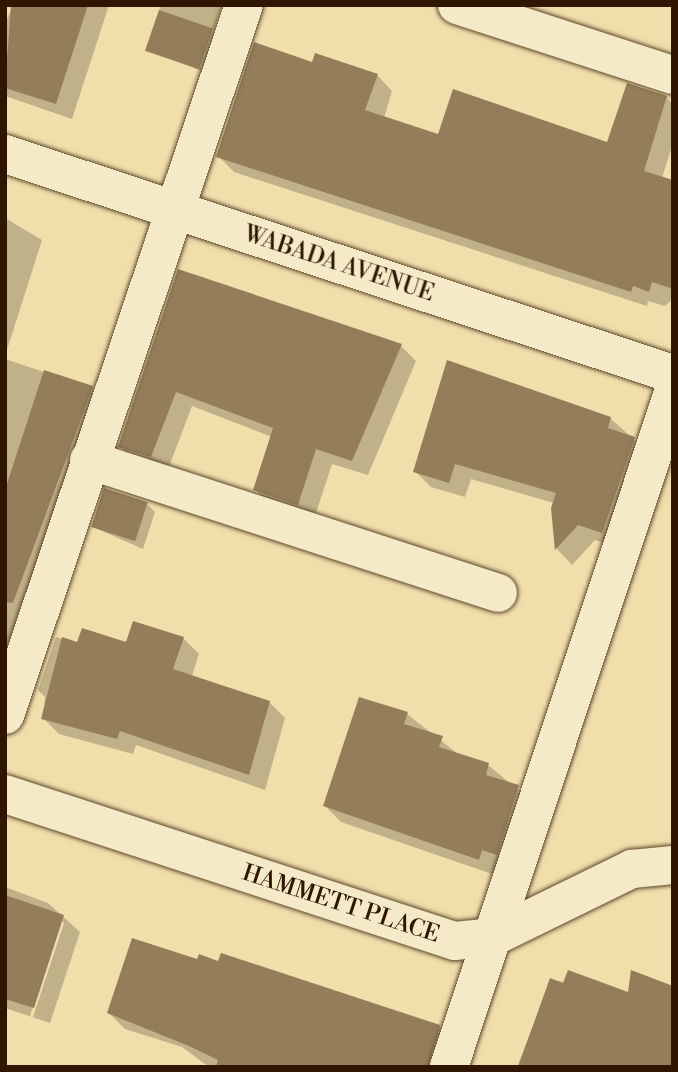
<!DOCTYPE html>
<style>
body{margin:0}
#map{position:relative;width:678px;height:1072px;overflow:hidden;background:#f0deab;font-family:"Libre Bodoni",serif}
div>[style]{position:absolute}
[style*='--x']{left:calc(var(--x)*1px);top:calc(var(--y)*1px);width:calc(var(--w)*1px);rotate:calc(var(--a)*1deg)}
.shadow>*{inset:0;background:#0003}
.building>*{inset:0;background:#937e59;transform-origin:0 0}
.roads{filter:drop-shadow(0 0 2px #5e482b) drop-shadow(0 0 2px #5e482b)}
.minor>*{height:38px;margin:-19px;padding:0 19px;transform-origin:19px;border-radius:19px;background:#f5eac8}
span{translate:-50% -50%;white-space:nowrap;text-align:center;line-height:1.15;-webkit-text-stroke:5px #f5eac8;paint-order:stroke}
.street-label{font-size:23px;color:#2e1600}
.frame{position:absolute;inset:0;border:7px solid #2e1600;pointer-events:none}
</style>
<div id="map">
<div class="shadow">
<i style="clip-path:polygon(13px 5px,109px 5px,72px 119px,5px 96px,5px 24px)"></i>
<i style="clip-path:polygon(161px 5px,222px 5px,213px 32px,220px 39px,208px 74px,146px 48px)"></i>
<i style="clip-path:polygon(313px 65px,377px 75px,392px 91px,384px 118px,439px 136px,608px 144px,666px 97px,673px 104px,673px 143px,662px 178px,673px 182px,673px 299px,665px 306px,648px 301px,647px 306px,234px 172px,218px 156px)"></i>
<i style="clip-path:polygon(5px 218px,42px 240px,5px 356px)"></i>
<i style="clip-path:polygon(179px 272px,401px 346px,416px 361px,368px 475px,332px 464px,314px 519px,271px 505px,255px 490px,272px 437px,192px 406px,167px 472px,136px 462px,120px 446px)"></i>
<i style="clip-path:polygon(5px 359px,92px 388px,106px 402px,5px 690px)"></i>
<i style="clip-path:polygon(610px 418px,650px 454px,618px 548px,595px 540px,572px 565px,557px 549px,554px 503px,471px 479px,465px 497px,431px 487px,415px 471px)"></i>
<i style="clip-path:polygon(147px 504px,155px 512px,143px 549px,93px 527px)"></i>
<i style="clip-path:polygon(56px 637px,78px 644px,183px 638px,199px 654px,192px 676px,269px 702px,285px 718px,265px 790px,136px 745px,133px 754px,59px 734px,43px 718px,45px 697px,38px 690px)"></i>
<i style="clip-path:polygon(407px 714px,458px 754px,488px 765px,534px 803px,495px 875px,341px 822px,325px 806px)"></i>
<i style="clip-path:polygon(evenodd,5px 887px,48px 903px,80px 932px,50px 1023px,5px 1008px,5px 887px,61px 920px,64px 923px,33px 1017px,30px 1016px,61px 920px)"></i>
<i style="clip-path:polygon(198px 961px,439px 1026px,455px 1043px,448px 1067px,209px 1067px,182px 1047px,125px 1029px,109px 1013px)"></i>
<i style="clip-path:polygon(551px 980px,630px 994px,673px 1067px,517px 1067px)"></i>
</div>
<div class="building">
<i style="clip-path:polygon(11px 5px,88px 5px,56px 104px,5px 88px)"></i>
<i style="left:159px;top:10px;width:57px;height:43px;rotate:19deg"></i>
<i style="clip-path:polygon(254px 42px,312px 62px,315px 53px,378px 74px,365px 110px,438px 134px,453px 89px,607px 142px,627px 83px,667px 96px,644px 171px,673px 180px,673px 289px,652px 282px,649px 292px,633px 286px,631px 292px,216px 157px)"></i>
<i style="clip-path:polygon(178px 269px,402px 344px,352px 461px,316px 449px,298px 505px,253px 490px,273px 428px,176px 392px,151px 457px,118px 447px)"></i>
<i style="clip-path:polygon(447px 360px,611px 417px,608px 428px,635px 437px,602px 533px,578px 525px,555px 550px,551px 508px,556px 493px,455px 464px,449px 483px,413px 472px)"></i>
<i style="clip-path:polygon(44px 370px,93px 386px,13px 603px,5px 602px,5px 490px)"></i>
<i style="left:104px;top:488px;width:46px;height:41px;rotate:18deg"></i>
<i style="clip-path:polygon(133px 621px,184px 637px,173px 669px,270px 701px,249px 775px,120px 731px,117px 739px,41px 719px,62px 637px,77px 642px,82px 628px,126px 642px)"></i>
<i style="clip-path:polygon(359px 697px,408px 712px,404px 724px,443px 736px,439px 747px,489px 763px,486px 775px,519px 785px,497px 855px,482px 850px,479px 860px,323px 806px)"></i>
<i style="clip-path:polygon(5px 895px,64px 915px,34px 1008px,5px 999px)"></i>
<i style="clip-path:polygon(132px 938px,197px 959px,199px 954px,218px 961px,221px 953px,440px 1025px,428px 1067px,216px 1067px,218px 1060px,189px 1046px,107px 1013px)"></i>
<i style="clip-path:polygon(568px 970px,628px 992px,631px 970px,673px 986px,673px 1067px,518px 1067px,550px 978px,563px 983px)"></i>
</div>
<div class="roads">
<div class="minor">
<i style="--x:457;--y:5;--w:227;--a:18"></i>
<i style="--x:5;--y:154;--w:703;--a:18.23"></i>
<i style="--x:89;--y:460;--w:430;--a:18"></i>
<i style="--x:5;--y:715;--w:749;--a:-71.4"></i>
<i style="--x:5;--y:794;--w:473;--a:18.1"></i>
<i style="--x:455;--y:941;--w:38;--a:-6"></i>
<i style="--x:493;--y:937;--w:155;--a:-26.1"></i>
<i style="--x:632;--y:869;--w:41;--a:-5.6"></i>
<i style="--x:449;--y:1067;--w:710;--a:-71.62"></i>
</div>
</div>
<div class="street-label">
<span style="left:339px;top:264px;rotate:18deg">WABADA AVENUE</span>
<span style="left:341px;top:904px;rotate:18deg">HAMMETT PLACE</span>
</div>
<div class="frame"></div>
</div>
